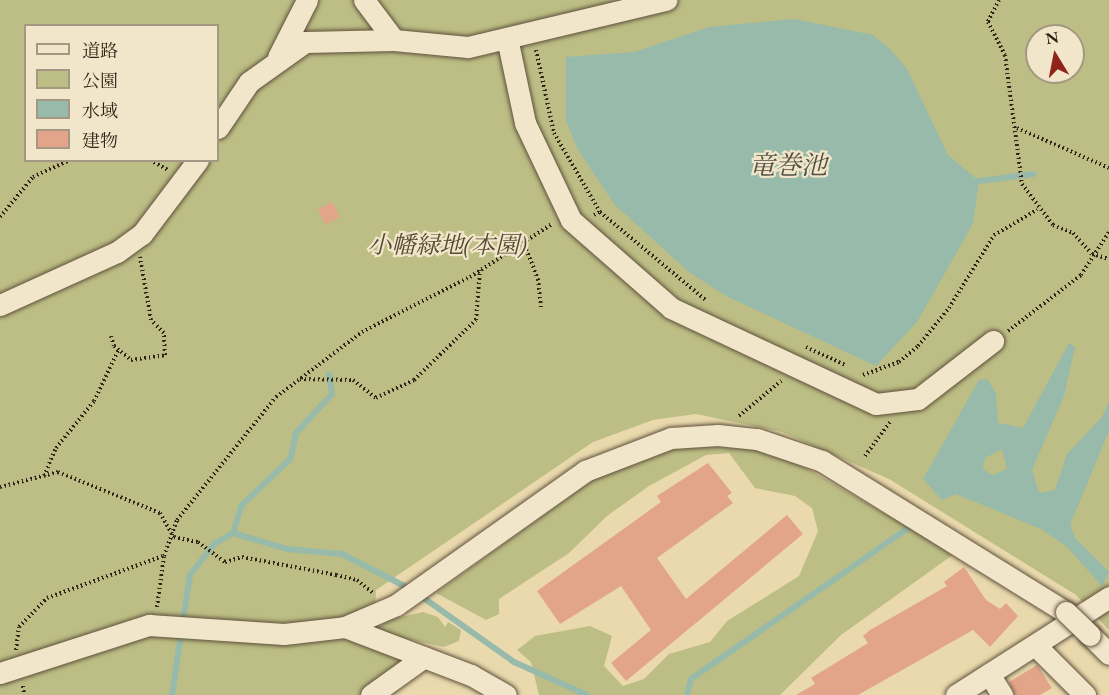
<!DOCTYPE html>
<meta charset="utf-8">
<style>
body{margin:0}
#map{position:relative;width:1109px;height:695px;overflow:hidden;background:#e9d9ad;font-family:"EB Garamond","Noto Serif JP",serif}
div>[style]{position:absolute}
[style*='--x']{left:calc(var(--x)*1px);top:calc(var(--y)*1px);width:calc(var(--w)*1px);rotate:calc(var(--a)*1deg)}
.green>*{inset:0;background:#bcbe85}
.water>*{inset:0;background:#97baaa}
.stream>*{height:6px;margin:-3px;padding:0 3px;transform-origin:3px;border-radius:3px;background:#97baaa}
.building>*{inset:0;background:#e3a58a;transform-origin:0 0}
.path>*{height:4px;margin-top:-2px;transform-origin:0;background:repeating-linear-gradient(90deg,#332317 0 1.5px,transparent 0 4.5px)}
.roads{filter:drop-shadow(0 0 2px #60503c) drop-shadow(0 0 2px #60503c)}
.minor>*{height:21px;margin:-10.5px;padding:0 10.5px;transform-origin:10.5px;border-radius:10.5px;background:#f1e6ca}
.bridges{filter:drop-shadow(0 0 2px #60503c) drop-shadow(0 0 2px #60503c)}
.minor-bridge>*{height:21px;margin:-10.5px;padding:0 10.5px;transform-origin:10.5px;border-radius:10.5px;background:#f1e6ca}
span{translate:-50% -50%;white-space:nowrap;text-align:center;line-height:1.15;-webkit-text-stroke:4.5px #f1e6ca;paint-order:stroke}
.park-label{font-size:24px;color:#554a32;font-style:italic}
.water-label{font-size:26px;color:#515043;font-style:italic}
.legend{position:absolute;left:24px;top:24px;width:195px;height:138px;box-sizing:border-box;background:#f1e6ca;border:2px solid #a59882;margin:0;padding:8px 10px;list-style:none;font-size:18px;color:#332317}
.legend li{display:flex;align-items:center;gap:12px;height:30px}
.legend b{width:30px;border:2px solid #a59882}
.north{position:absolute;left:1025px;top:24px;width:60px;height:60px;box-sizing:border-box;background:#f1e6ca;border:2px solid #a59882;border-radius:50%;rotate:350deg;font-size:16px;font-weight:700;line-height:24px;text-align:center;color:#332317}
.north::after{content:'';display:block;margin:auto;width:21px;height:27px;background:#8f2418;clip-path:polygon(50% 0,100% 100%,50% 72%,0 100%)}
</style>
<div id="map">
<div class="green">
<i style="clip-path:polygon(evenodd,0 0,1109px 0,1109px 630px,1076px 595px,889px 479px,782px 432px,696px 414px,653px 420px,593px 442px,376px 590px,374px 631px,388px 620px,423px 612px,438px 617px,445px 627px,448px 622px,461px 630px,459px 641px,444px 647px,375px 632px,410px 664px,364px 695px,0 695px,0 0,26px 26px,218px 26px,218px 160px,26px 160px,26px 26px,0 0,1037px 36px,1073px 36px,1073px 72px,1037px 72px,1037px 36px)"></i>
<i style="clip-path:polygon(696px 445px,760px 450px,806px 468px,954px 554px,841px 635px,780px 695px,539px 695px,531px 662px,517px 650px,535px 636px,590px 626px,612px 636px,604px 666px,623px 686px,644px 679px,669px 654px,710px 642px,727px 621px,799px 576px,818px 531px,812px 508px,795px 496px,755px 488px,729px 453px,706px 455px,649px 486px,607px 516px,569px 553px,499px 599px,499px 614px,486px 620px,436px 593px,594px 479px,658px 451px)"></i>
</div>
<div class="water">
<i style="clip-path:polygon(794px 19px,873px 35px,891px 50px,907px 69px,948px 155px,979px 181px,973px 223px,961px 245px,917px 322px,876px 366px,726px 296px,689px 272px,615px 205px,578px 150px,566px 121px,566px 57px,634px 52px,709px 27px)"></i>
<i style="clip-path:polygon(evenodd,1069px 343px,1075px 347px,1064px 396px,1032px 470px,1039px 493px,1055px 490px,1067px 454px,1102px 417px,1109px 401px,1109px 431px,1070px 525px,1076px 539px,1109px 572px,1102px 586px,1067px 547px,1041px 529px,956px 494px,942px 500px,923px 479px,979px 380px,987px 379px,996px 393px,998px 423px,1023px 428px,1069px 343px,1002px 449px,1007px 469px,992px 475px,983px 469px,985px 458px,1002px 449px)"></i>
</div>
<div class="stream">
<i style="--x:972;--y:182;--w:62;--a:-7.5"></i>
<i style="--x:233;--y:533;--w:56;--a:16.5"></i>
<i style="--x:287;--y:549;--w:55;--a:5.2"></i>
<i style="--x:342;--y:554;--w:76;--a:27.2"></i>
<i style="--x:418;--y:594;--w:118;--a:35.3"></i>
<i style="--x:514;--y:662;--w:80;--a:24.3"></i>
<i style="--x:172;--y:695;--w:121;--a:-81.5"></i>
<i style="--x:190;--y:575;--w:39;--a:-52"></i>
<i style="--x:214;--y:544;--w:22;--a:-30"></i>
<i style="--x:233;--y:533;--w:28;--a:-73"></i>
<i style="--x:241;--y:506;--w:69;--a:-43.8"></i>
<i style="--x:291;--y:458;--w:25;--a:-79"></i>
<i style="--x:296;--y:433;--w:53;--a:-47.3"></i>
<i style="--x:332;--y:394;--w:20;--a:-99"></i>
<i style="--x:687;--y:695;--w:16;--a:-76"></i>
<i style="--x:691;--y:679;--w:267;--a:-34.8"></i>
</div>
<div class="building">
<i style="left:332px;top:202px;width:17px;height:16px;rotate:62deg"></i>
<i style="clip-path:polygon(708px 463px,732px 493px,727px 496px,733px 503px,657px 558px,686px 599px,787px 515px,803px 534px,626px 681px,611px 663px,651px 630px,621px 586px,560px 624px,537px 591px,661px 502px,657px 496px)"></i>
<i style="clip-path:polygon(964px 567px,986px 600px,1000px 609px,1006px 603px,1018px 616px,990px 647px,973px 630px,858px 695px,796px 695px,815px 684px,811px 678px,868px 643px,863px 636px,870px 630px,947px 586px,944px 582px)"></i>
<i style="clip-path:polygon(1037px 665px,1052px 688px,1040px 695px,1015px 695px,1009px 682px)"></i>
</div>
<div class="path">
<i style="--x:999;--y:0;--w:25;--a:117"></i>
<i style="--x:988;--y:22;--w:37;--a:63"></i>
<i style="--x:1005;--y:55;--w:130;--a:82.5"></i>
<i style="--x:1022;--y:184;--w:51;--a:52.9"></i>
<i style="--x:1053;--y:225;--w:22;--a:22"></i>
<i style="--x:1073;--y:233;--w:28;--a:48"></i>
<i style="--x:1092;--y:254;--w:18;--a:16"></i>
<i style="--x:536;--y:50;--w:85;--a:77.8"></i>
<i style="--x:554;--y:133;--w:91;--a:59.8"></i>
<i style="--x:1017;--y:128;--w:100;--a:23.5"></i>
<i style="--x:150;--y:160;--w:21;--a:29"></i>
<i style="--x:594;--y:215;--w:7;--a:-27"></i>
<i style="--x:600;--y:212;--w:139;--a:39.8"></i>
<i style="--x:0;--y:217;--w:52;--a:-50.5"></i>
<i style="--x:33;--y:177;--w:40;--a:-25"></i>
<i style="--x:523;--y:241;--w:41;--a:68.5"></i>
<i style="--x:538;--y:279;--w:29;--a:84"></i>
<i style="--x:1008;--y:331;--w:92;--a:-37.5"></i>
<i style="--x:1081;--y:275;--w:51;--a:-56.9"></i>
<i style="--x:111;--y:336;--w:10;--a:73"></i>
<i style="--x:114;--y:346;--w:22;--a:39"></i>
<i style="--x:131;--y:360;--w:34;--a:-8"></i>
<i style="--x:165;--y:355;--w:22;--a:-93"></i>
<i style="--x:164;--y:333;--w:18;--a:-135"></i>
<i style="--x:151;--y:320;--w:64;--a:-99.9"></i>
<i style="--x:806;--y:347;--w:43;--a:24.8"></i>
<i style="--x:863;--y:375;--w:38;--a:-20"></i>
<i style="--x:899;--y:362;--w:25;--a:-40"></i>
<i style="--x:918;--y:346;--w:49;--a:-50.8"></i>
<i style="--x:949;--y:308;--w:86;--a:-58.3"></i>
<i style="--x:994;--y:235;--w:50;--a:-30.2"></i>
<i style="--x:300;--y:379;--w:53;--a:1.1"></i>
<i style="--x:353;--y:380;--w:29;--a:38"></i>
<i style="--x:376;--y:398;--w:42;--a:-25.3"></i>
<i style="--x:414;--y:380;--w:86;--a:-44.1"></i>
<i style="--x:476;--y:320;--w:50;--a:-85.4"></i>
<i style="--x:739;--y:416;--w:55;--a:-39.8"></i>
<i style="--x:865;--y:456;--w:42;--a:-53.7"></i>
<i style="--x:44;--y:476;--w:30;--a:-67"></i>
<i style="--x:56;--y:448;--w:60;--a:-51"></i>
<i style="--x:94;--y:401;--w:58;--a:-64.3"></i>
<i style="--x:0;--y:487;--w:60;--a:-14.5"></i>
<i style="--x:58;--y:472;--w:110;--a:21.9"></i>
<i style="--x:160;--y:513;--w:28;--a:60"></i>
<i style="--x:174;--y:537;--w:25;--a:12"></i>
<i style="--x:198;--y:542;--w:34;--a:37"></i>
<i style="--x:225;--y:562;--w:18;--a:-16"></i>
<i style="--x:242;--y:557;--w:96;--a:10.8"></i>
<i style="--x:336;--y:575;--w:22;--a:13"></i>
<i style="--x:357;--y:580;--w:21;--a:39"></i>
<i style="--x:157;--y:607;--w:51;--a:-82.2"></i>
<i style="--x:164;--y:556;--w:38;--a:-70"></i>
<i style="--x:177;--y:520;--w:158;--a:-51.2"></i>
<i style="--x:276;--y:397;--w:108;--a:-37.1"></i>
<i style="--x:362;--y:332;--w:121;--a:-27"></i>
<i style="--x:470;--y:277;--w:98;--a:-32.9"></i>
<i style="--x:16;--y:650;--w:23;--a:-83"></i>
<i style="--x:19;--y:627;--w:40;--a:-46"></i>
<i style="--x:47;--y:598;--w:123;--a:-19.9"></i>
<i style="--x:23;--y:686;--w:9;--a:84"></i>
</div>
<div class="roads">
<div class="minor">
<i style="--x:364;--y:0;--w:50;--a:53.1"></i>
<i style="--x:507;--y:38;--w:87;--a:78"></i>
<i style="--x:525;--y:123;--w:107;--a:64.6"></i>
<i style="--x:571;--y:220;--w:133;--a:41.3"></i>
<i style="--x:671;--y:308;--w:226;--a:25.1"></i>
<i style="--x:876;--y:404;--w:42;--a:-6.8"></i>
<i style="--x:918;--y:399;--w:95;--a:-37.7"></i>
<i style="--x:278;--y:57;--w:64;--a:-63"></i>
<i style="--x:218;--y:128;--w:55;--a:-56"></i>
<i style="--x:249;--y:82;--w:69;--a:-35.5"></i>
<i style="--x:305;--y:42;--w:89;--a:-1.3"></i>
<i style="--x:394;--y:40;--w:74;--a:5.4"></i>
<i style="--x:468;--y:47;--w:204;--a:-13.4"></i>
<i style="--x:0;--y:305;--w:128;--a:-24.4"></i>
<i style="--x:117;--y:252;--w:31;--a:-36"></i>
<i style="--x:142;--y:234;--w:93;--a:-52.9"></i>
<i style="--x:345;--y:627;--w:135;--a:20.9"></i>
<i style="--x:471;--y:675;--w:40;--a:29.7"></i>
<i style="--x:1090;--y:635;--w:27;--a:45"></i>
<i style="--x:1035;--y:645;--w:71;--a:45"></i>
<i style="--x:0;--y:673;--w:157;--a:-17.9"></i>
<i style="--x:149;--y:625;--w:135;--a:3.8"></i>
<i style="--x:284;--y:634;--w:61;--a:-6.5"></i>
<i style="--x:345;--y:627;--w:56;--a:-23.3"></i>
<i style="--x:396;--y:605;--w:232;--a:-35.3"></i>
<i style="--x:585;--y:471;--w:92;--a:-21"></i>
<i style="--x:671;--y:438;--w:47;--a:-3.7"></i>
<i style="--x:718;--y:435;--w:39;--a:6"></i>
<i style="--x:757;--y:439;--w:69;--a:18.7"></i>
<i style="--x:822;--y:461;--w:287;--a:31.8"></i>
<i style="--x:989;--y:674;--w:25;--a:58"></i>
<i style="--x:371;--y:695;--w:65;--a:-35.6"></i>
<i style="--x:956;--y:695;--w:182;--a:-32.6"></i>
</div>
</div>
<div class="bridges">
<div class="minor-bridge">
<i style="--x:1066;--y:612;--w:33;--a:44"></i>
</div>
</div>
<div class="park-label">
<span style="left:447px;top:245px">小幡緑地(本園)</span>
</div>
<div class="water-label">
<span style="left:788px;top:166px">竜巻池</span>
</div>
<ul class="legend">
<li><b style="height:8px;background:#f1e6ca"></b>道路</li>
<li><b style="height:16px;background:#bcbe85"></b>公園</li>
<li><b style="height:16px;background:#97baaa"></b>水域</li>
<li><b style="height:16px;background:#e3a58a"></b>建物</li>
</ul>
<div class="north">N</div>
</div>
